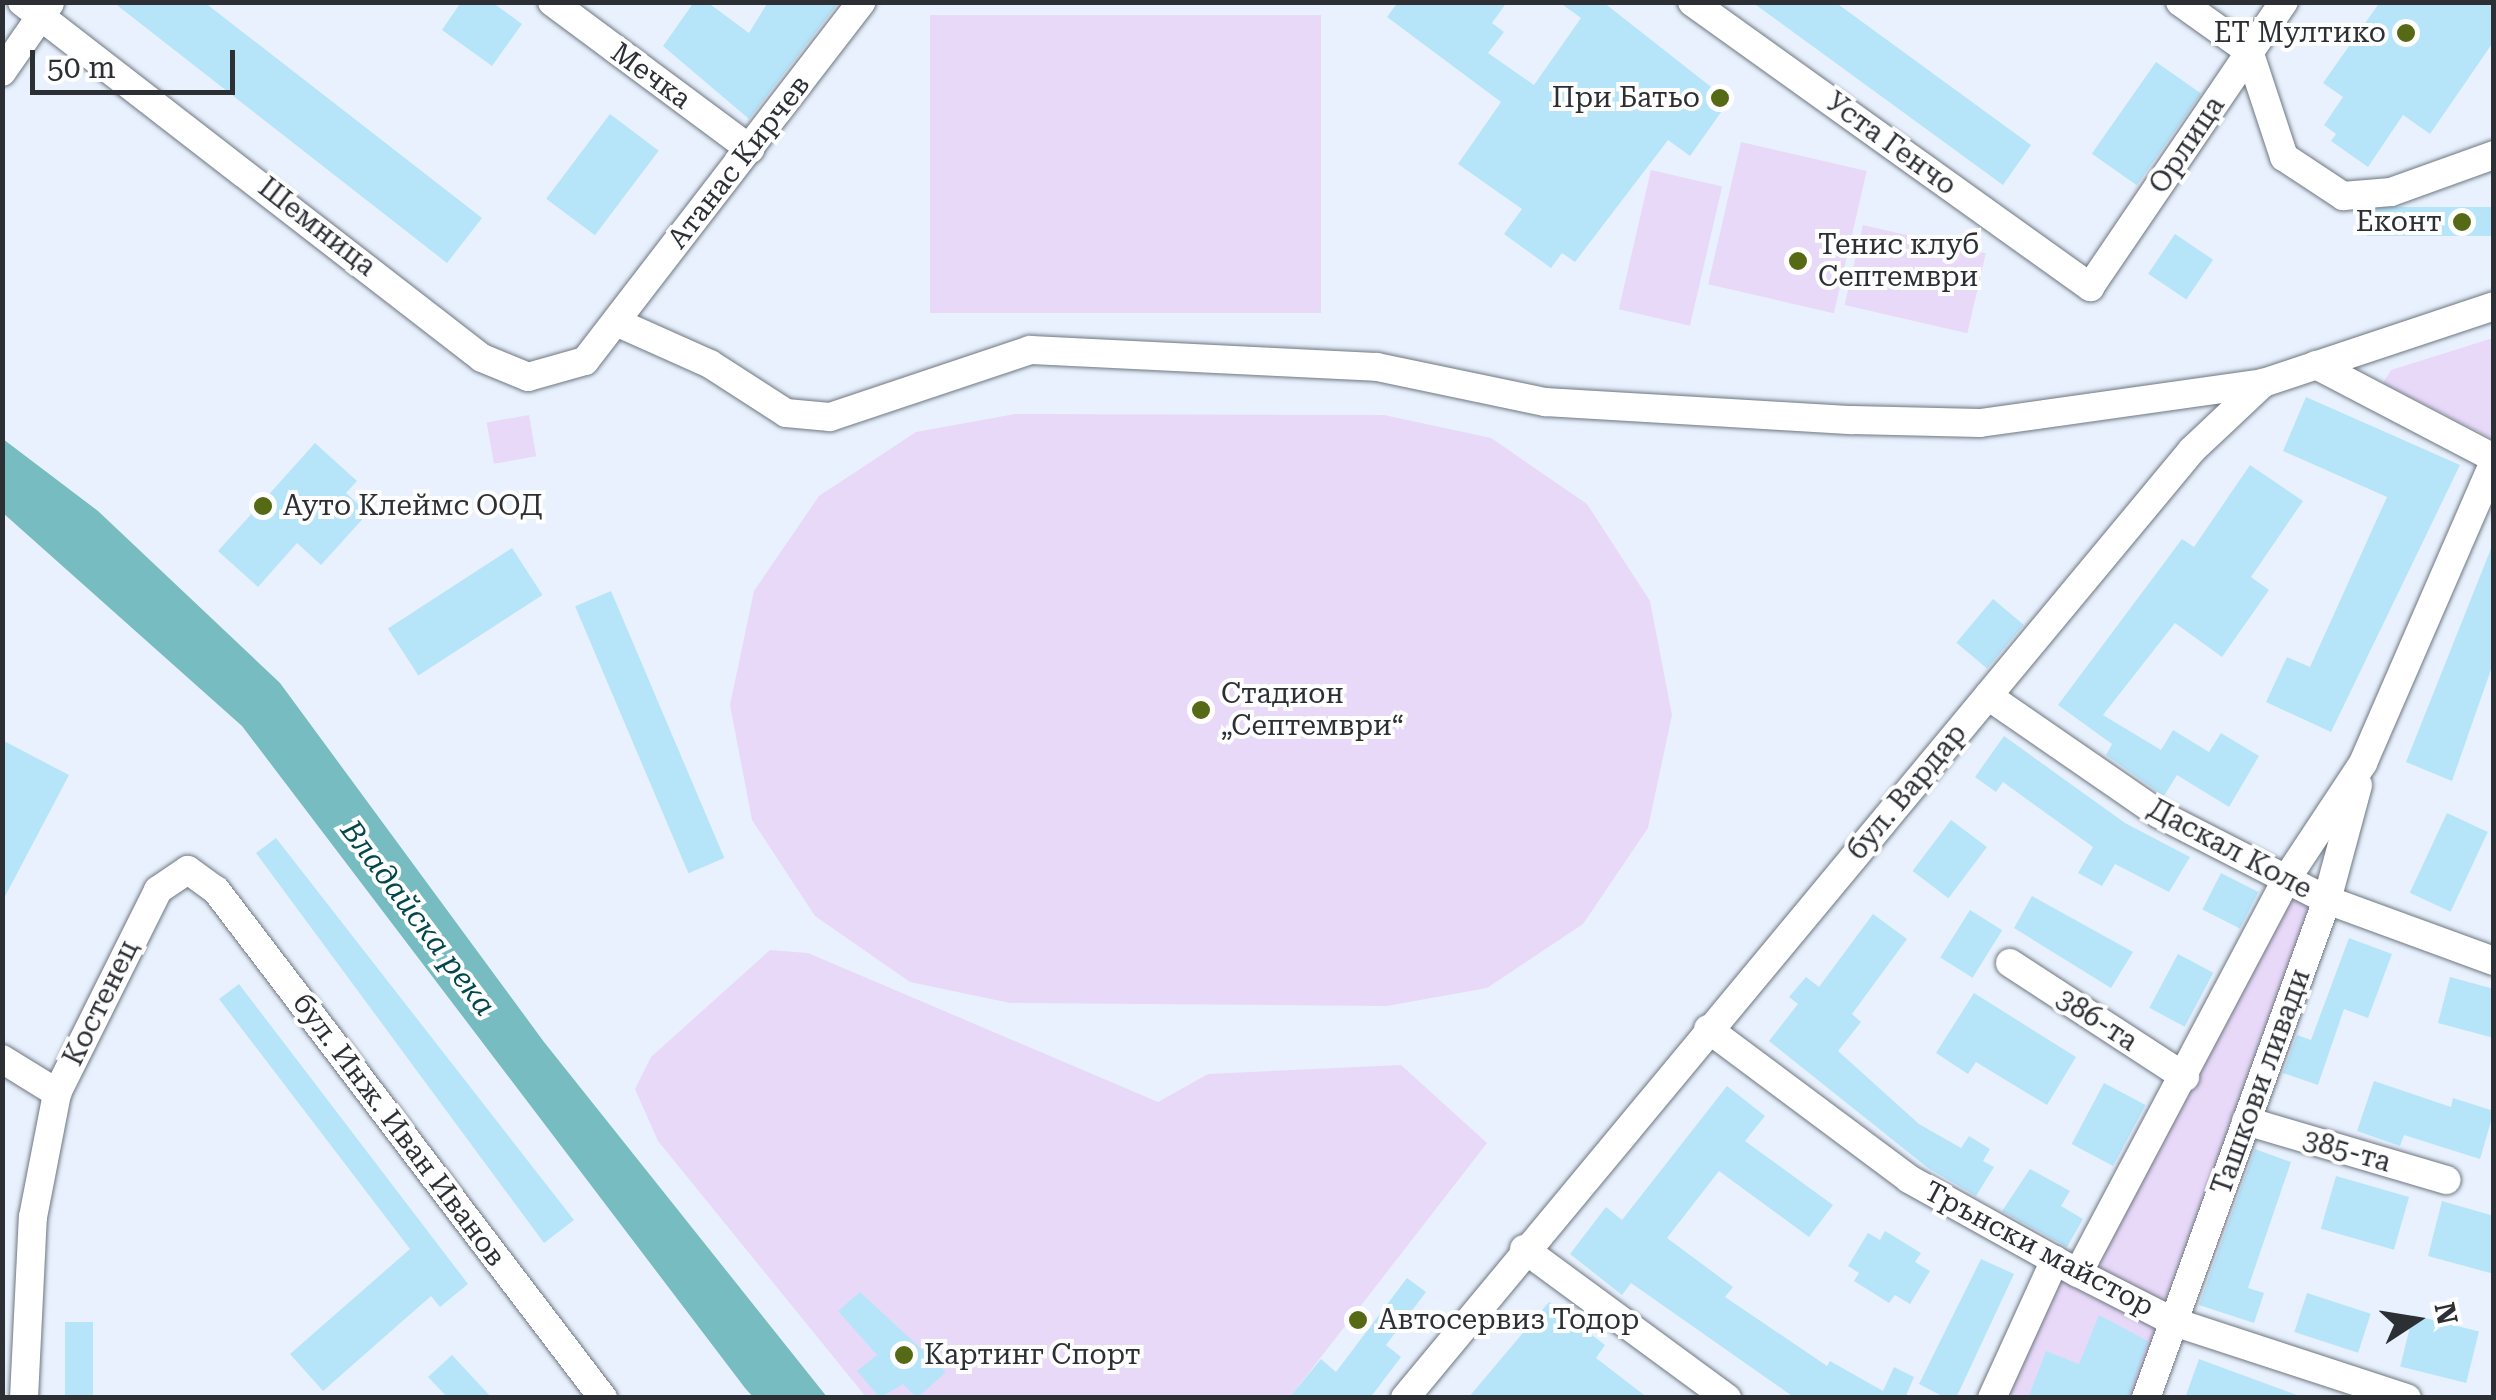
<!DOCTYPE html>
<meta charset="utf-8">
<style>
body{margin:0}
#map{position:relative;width:2496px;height:1400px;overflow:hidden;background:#e8f1fd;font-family:"Roboto Serif",serif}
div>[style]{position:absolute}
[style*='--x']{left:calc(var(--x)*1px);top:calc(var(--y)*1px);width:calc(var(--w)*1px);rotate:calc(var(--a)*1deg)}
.green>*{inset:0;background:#e8d9f9;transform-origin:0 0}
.water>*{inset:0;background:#76bcc0}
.building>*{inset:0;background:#b6e5fa;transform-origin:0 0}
.roads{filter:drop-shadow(0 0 2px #6e7781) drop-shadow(0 0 2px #6e7781)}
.minor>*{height:28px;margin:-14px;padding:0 14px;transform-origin:14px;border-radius:14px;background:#fff}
.dots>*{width:28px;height:28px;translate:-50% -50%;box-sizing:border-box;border:5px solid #fefefe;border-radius:50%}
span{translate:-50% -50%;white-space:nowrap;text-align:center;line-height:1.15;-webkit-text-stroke:8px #fefefe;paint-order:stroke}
.poi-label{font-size:28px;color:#2c2f34}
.right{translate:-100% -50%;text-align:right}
.left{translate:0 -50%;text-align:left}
.street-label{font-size:28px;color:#2c2f34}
.water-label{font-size:30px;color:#03474b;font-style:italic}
.frame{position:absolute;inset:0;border:5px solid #2c2f34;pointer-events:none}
.north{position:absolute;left:2366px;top:1270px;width:100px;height:100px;-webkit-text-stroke:8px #fefefe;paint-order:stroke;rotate:78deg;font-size:28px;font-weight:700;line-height:40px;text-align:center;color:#2c2f34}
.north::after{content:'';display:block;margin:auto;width:35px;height:45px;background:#2c2f34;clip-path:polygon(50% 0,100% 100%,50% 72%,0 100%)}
.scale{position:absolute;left:30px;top:50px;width:205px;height:45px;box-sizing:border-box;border:5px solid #2c2f34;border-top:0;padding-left:12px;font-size:30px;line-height:35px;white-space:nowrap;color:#2c2f34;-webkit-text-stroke:8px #fefefe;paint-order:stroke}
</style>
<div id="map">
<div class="green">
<i style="left:930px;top:15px;width:391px;height:298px"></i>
<i style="left:1741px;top:142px;width:129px;height:146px;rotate:13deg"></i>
<i style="left:1651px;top:170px;width:73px;height:143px;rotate:13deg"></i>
<i style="left:1863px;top:225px;width:126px;height:82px;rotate:13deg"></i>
<i style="clip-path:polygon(2493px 338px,2493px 439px,2383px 383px,2391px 370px)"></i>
<i style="clip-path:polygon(1015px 414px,1384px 415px,1491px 438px,1587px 504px,1650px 601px,1672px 715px,1648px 828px,1583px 924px,1487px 988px,1387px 1006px,1010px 1003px,910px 982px,815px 916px,752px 820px,730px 705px,754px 591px,819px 496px,916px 432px)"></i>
<i style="left:529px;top:415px;width:42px;height:43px;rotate:80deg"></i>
<i style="clip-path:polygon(2288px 883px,2322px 903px,2171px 1318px,2082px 1271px)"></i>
<i style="clip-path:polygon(770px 950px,808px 953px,1158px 1102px,1208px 1074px,1401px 1065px,1487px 1143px,1290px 1397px,866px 1397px,658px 1141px,635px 1089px,651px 1057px)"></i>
<i style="clip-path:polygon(2055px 1260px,2174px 1322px,2146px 1397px,1992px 1398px)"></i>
</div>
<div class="water">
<i style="clip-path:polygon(3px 439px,98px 511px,280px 683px,544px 1042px,827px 1397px,753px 1397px,745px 1388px,242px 726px,3px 513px)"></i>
</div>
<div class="building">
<i style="clip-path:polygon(113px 2px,204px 2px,482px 218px,447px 263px)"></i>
<i style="clip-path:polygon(461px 2px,492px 2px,522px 24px,492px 66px,442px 30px)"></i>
<i style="clip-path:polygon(694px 2px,707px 2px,749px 33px,768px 2px,839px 2px,749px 119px,663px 46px)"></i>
<i style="clip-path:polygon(1398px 2px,1507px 2px,1492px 23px,1504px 32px,1488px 53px,1534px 85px,1581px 18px,1559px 2px,1603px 2px,1729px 101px,1690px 156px,1668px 140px,1575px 262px,1562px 253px,1551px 268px,1504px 234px,1522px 209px,1458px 164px,1501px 102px,1387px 17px)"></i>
<i style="clip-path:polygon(1752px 2px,1835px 2px,2031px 145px,2003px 185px)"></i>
<i style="clip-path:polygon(2380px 2px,2494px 2px,2494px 41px,2430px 134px,2403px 115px,2368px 167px,2331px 141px,2336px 134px,2324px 125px,2343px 97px,2323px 83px)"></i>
<i style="left:2156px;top:62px;width:55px;height:112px;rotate:35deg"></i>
<i style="left:610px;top:114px;width:61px;height:106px;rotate:37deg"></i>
<i style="left:2494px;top:207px;width:29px;height:127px;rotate:90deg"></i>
<i style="left:2175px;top:234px;width:46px;height:48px;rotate:34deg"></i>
<i style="clip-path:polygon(2306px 397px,2460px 465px,2331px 732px,2266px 702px,2287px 657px,2310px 667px,2387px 497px,2283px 451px)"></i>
<i style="clip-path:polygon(315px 443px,357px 481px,346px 493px,368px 513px,321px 565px,297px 543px,258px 587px,218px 551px)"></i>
<i style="clip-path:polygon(2250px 465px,2303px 501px,2251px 577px,2269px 590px,2222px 657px,2175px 623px,2103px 715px,2161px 750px,2173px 730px,2209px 752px,2221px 733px,2259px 756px,2229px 807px,2177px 775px,2164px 796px,2106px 755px,2112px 744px,2058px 705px,2182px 539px,2194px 547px)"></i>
<i style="clip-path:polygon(2494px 541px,2494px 661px,2452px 781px,2406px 762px)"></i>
<i style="left:512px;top:548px;width:56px;height:148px;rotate:57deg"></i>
<i style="left:611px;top:591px;width:290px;height:39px;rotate:67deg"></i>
<i style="left:1993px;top:599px;width:40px;height:57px;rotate:40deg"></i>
<i style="clip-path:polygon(2004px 736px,2125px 823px,2190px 857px,2169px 892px,2115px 864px,2102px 886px,2078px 873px,2093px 847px,2003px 782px,1996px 792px,1975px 777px)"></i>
<i style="clip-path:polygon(2px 740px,69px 775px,2px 902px)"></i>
<i style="left:2447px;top:813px;width:45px;height:88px;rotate:25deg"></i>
<i style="left:1951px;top:820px;width:45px;height:64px;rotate:37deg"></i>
<i style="clip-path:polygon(276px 838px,574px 1220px,544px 1243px,256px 853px)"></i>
<i style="left:2221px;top:873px;width:42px;height:41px;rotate:27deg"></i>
<i style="clip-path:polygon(2032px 896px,2133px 952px,2111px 988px,2014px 928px)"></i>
<i style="left:1970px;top:910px;width:38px;height:56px;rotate:32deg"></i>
<i style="clip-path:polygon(1873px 914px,1907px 939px,1852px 1014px,1861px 1022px,1838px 1051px,1919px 1124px,1961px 1148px,1969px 1136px,1990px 1149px,1983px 1161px,1994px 1167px,1976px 1196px,1928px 1168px,1769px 1041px,1798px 1004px,1789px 997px,1806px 977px,1819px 987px)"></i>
<i style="clip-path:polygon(2349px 938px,2392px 954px,2368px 1018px,2344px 1009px,2318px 1085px,2283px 1073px,2297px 1035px,2311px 1040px)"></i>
<i style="left:2178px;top:954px;width:40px;height:61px;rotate:28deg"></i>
<i style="clip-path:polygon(2450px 977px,2494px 989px,2494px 1038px,2438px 1023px)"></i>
<i style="clip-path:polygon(239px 984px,468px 1284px,440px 1307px,431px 1296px,323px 1391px,290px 1354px,410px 1249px,219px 999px)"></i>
<i style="clip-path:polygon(1974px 993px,2076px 1057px,2047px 1105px,1976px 1062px,1968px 1074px,1936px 1053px)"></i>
<i style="clip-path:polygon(2374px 1081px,2451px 1107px,2453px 1098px,2494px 1111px,2480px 1159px,2404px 1135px,2400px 1146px,2357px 1131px)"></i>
<i style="left:2104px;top:1083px;width:47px;height:69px;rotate:28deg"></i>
<i style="clip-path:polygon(1727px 1086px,1765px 1116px,1745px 1141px,1833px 1205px,1809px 1237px,1719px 1171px,1667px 1238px,1733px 1287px,1725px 1297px,1827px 1366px,1830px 1361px,1883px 1391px,1894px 1367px,1914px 1377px,1905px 1398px,1795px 1398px,1631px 1283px,1622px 1295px,1570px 1254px,1606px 1207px,1622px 1220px)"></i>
<i style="clip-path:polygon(2255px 1149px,2291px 1162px,2248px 1288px,2264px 1293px,2254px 1323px,2199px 1305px)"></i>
<i style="clip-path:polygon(2030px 1169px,2070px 1191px,2061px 1206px,2083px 1219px,2067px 1247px,2002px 1211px)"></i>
<i style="left:2336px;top:1176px;width:76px;height:55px;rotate:16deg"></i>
<i style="clip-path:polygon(2442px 1201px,2494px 1216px,2494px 1274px,2428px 1256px)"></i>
<i style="clip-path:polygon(1885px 1231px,1921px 1253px,1915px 1262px,1930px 1271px,1910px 1304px,1895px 1295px,1889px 1303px,1854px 1281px,1859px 1273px,1848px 1266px,1868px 1233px,1880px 1240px)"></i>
<i style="clip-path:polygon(1981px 1259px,2014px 1274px,1956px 1398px,1946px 1398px,1919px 1384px)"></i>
<i style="clip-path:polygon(1407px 1278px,1426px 1292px,1386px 1345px,1401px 1357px,1370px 1398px,1289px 1398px,1321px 1359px,1336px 1372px)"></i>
<i style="clip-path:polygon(860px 1292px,946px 1372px,917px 1398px,903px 1384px,880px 1398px,857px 1371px,877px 1355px,838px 1311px)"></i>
<i style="left:2307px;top:1293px;width:67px;height:41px;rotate:18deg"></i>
<i style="clip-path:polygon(1549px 1302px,1605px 1345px,1596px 1358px,1648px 1398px,1468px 1398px)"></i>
<i style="clip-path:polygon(2099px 1315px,2148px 1341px,2128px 1398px,2028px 1398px,2046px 1351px,2079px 1364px)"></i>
<i style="left:2413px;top:1315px;width:68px;height:53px;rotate:14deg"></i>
<i style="left:65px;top:1322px;width:28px;height:75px"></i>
<i style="clip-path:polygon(452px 1355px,492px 1398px,448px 1398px,428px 1377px)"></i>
<i style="clip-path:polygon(2199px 1359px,2297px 1395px,2297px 1398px,2185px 1398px)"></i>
</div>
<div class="roads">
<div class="minor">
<i style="--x:22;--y:2;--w:582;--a:37.74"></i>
<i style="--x:482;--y:358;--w:50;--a:22.4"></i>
<i style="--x:528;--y:377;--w:59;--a:-15.7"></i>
<i style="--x:585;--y:361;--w:453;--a:-52.4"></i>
<i style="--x:552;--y:2;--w:247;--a:36.6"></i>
<i style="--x:1692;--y:2;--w:490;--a:35.6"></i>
<i style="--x:2090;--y:287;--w:345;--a:-55.8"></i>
<i style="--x:2180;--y:2;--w:85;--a:35.4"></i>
<i style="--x:2249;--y:51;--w:112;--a:71.7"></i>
<i style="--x:2284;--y:157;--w:71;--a:33.5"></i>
<i style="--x:2343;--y:196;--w:48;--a:-4.8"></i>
<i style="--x:2391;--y:192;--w:109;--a:-19.8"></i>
<i style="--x:2;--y:72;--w:84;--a:-55.2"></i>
<i style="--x:616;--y:322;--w:103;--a:24.1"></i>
<i style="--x:710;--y:364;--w:90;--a:32.8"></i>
<i style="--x:786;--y:413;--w:44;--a:5.2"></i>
<i style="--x:830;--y:417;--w:211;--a:-18.5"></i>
<i style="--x:1030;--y:350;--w:347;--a:2.8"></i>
<i style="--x:1377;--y:367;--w:172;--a:11.8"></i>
<i style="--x:1545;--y:402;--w:308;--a:3.4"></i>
<i style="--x:1852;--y:420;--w:128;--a:1.3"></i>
<i style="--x:1980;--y:423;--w:286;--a:-8"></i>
<i style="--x:2316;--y:365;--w:201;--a:27.6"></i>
<i style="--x:1988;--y:696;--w:208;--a:34.6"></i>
<i style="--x:2159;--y:814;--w:189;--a:27.1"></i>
<i style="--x:2327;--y:900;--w:178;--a:20.1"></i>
<i style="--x:2010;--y:963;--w:209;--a:33.1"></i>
<i style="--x:1708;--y:1029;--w:251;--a:36.7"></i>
<i style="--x:1909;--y:1179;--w:193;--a:29.1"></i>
<i style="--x:2078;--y:1273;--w:108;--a:27"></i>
<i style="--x:2174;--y:1322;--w:245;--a:18.1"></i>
<i style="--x:2;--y:1059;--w:65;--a:31.7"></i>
<i style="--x:2246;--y:1121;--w:209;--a:16.4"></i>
<i style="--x:1524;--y:1249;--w:252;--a:36.3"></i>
<i style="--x:2078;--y:1273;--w:447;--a:-62.1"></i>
<i style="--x:2287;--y:878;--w:138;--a:-56.5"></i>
<i style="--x:2363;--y:763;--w:328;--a:-66.5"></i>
<i style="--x:24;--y:1398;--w:181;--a:-87.2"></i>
<i style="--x:33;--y:1217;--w:126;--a:-79"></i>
<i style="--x:57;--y:1093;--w:227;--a:-63.5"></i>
<i style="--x:158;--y:890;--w:36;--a:-34"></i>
<i style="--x:188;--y:870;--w:34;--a:36"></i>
<i style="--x:216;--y:890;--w:639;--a:52.7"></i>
<i style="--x:1405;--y:1398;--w:1232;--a:-50.3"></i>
<i style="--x:2192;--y:450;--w:98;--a:-43.3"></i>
<i style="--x:2263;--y:383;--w:243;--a:-18.4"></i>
<i style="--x:1992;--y:1398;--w:152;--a:-65.5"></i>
<i style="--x:2146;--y:1398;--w:530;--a:-70.03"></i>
<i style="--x:2327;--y:900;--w:119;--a:-74.9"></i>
</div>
</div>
<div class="dots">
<i style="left:2406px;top:33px;background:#566915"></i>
<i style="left:1720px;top:98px;background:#566915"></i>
<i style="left:2462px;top:222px;background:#566915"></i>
<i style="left:1798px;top:261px;background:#566915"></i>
<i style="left:263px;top:506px;background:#566915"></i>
<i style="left:1201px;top:710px;background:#566915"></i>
<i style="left:1358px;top:1320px;background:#566915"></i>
<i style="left:904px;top:1355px;background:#566915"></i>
</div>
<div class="poi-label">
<span class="right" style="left:2386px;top:33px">ЕТ Мултико</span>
<span class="right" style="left:1700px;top:98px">При Батьо</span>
<span class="right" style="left:2442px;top:222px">Еконт</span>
<span class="left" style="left:1818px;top:261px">Тенис клуб<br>Септември</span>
<span class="left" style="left:283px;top:506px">Ауто Клеймс ООД</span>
<span class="left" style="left:1221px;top:710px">Стадион<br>„Септември“</span>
<span class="left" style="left:1378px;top:1320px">Автосервиз Тодор</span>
<span class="left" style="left:924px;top:1355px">Картинг Спорт</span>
</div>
<div class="street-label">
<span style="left:651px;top:76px;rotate:36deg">Мечка</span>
<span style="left:1891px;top:144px;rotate:36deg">Уста Генчо</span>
<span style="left:2187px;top:145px;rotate:-56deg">Орлица</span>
<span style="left:739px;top:162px;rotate:-52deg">Атанас Кирчев</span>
<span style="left:317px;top:227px;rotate:38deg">Шемница</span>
<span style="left:1907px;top:792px;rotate:-50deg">бул. Вардар</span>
<span style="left:2230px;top:849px;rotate:28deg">Даскал Коле</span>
<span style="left:101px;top:1003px;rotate:-64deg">Костенец</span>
<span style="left:2097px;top:1020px;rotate:33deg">386-та</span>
<span style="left:2261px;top:1082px;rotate:-70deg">Ташкови ливади</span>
<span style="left:399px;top:1130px;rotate:53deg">бул. Инж. Иван Иванов</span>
<span style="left:2347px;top:1151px;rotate:16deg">385-та</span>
<span style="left:2039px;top:1249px;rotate:28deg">Трънски майстор</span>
</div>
<div class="water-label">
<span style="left:418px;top:918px;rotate:53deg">Владайска река</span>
</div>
<div class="frame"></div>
<div class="north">N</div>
<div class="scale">50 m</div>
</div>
